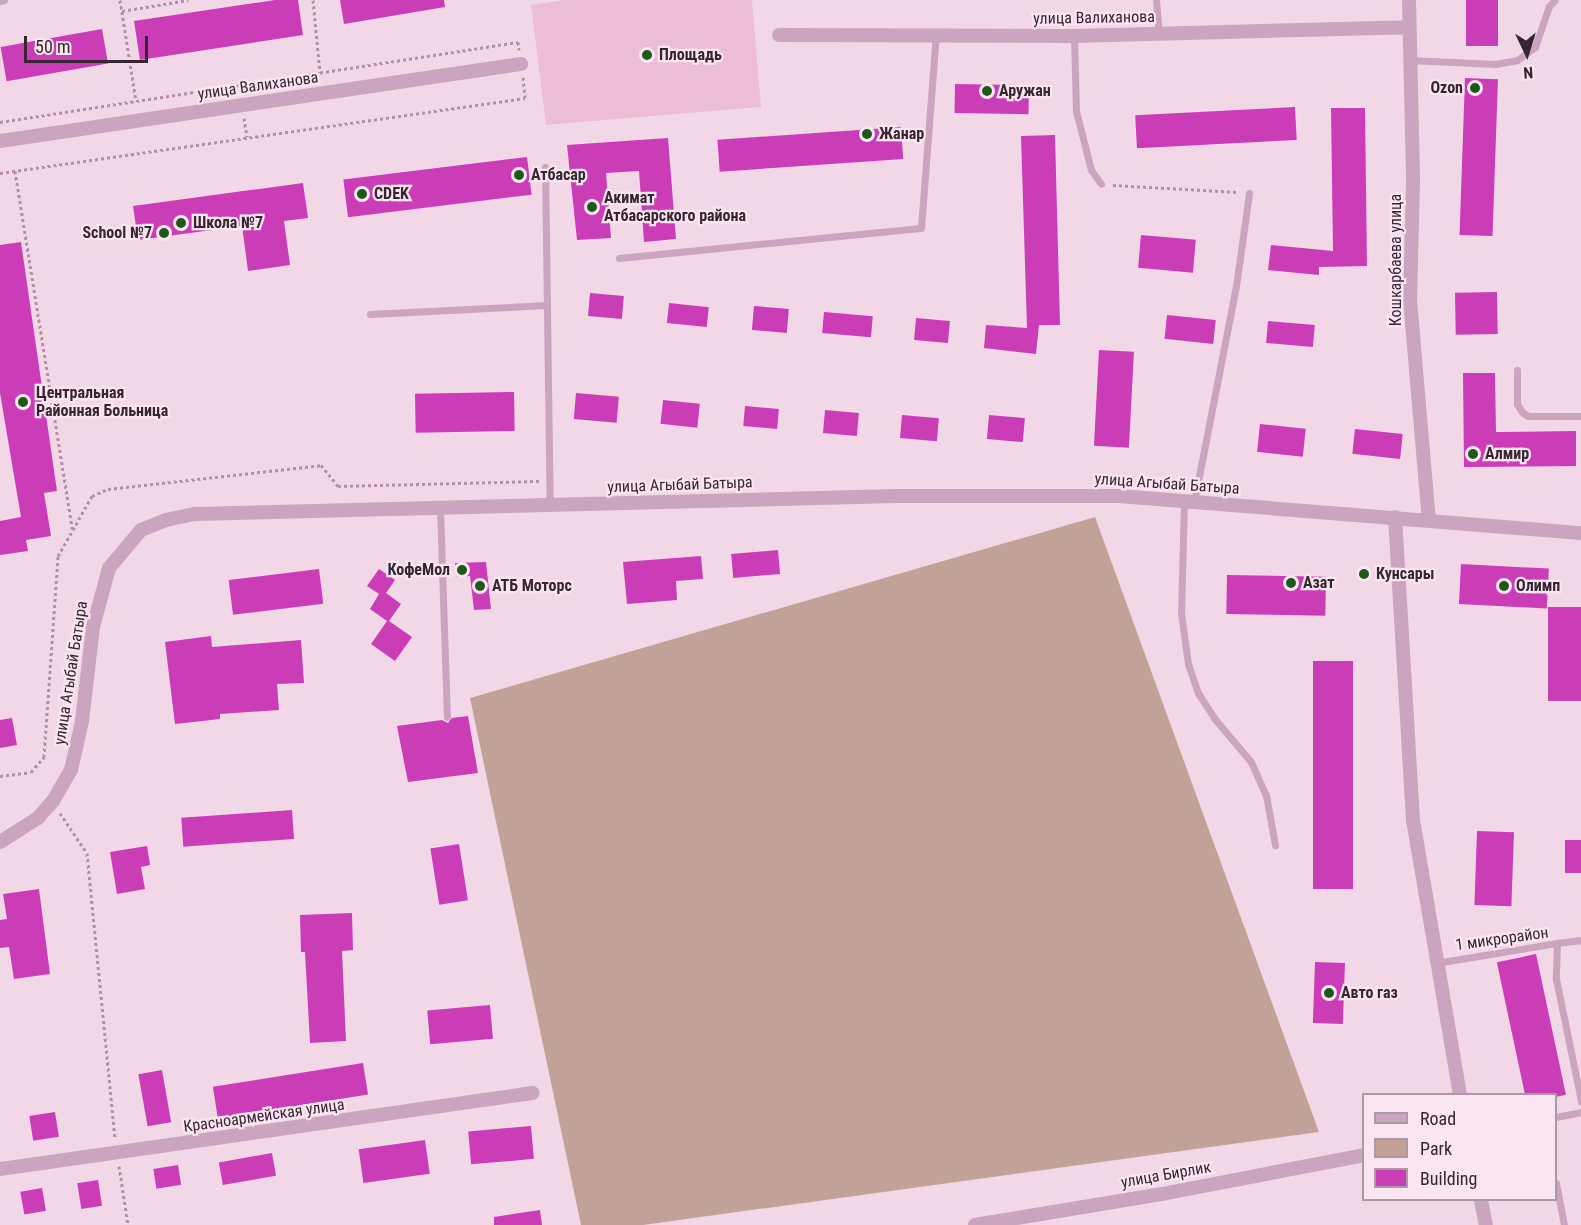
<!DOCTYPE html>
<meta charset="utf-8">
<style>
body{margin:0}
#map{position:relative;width:1581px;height:1225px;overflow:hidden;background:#f2d8e7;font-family:"Roboto Condensed",sans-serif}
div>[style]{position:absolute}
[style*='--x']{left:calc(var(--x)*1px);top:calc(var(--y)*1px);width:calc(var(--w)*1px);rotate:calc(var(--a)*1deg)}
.green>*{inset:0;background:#c2a298}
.plaza>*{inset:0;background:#ebbed6}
.building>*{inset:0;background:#cb3db7;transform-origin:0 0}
.path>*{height:3px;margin-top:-1.5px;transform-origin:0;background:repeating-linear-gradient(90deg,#b68ea9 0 3px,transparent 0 6px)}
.lane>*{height:7px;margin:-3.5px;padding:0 3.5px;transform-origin:3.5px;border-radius:3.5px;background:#cba4bd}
.street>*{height:14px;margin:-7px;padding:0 7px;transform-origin:7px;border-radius:7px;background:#cba4bd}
.dots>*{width:16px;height:16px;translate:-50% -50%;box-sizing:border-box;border:3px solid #fae5f0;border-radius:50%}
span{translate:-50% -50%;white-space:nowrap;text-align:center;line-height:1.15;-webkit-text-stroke:4.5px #fae5f0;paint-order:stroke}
.street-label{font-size:16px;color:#352632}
.poi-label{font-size:16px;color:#352632;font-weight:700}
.left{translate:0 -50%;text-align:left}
.right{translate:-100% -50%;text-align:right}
.legend{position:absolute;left:1362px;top:1093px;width:195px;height:108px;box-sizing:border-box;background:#fae5f0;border:2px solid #ab99a4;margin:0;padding:8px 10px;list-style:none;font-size:18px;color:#352632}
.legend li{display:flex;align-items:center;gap:12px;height:30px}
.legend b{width:30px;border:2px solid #ab99a4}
.north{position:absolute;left:1497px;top:24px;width:60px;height:60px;-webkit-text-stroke:4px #fae5f0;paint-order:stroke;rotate:176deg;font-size:16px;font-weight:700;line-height:24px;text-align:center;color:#352632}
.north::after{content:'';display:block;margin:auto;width:21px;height:27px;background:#352632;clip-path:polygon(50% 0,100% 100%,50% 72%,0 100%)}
.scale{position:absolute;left:24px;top:36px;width:124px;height:27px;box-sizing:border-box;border:3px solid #352632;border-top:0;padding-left:8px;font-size:18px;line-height:21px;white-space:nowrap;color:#352632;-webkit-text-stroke:4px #fae5f0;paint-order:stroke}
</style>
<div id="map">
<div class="green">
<i style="clip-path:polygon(1095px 517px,1319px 1132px,643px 1225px,581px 1225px,470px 698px)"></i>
</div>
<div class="plaza">
<i style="clip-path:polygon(564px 0,752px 0,761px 107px,546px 125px,531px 5px)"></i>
</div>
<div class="building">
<i style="clip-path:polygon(275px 0,298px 0,303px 35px,140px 60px,134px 21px)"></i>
<i style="clip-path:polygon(340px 0,444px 0,445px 7px,344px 24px)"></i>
<i style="left:1466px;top:0;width:32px;height:46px"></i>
<i style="left:102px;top:29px;width:35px;height:103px;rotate:80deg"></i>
<i style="left:1465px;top:78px;width:33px;height:157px;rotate:2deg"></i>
<i style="left:955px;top:84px;width:74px;height:29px;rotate:1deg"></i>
<i style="left:1295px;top:107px;width:33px;height:160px;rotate:87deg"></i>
<i style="clip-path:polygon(1331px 108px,1365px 108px,1367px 266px,1319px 267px,1319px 275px,1268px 270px,1271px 245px,1333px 251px)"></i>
<i style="left:901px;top:127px;width:32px;height:184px;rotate:86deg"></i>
<i style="clip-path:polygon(1055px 135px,1060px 325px,1039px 325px,1036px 354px,984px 348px,986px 325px,1027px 328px,1021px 136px)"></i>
<i style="clip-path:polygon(668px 138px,676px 239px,644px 242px,639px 171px,606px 173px,611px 238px,577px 240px,567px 145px)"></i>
<i style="left:527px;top:157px;width:38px;height:185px;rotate:83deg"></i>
<i style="clip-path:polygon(303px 183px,308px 218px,284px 221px,290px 265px,248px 271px,242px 226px,138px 240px,133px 206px)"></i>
<i style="left:1141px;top:235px;width:55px;height:33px;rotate:5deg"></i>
<i style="clip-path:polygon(21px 242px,57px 491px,44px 493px,51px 536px,26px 540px,28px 551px,0 555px,0 521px,21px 517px,0 393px,0 245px)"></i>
<i style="left:1497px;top:292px;width:42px;height:42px;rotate:89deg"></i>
<i style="left:590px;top:293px;width:34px;height:23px;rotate:5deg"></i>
<i style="left:669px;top:303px;width:40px;height:20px;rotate:6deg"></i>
<i style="left:754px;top:306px;width:35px;height:24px;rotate:5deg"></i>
<i style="left:824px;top:312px;width:49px;height:21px;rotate:5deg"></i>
<i style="left:1167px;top:315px;width:49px;height:24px;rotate:6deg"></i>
<i style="left:916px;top:318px;width:34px;height:22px;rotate:5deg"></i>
<i style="left:1268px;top:321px;width:47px;height:22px;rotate:5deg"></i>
<i style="left:1099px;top:350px;width:35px;height:96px;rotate:3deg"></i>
<i style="clip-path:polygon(1463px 373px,1495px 373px,1496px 432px,1576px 431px,1576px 466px,1464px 467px)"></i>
<i style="left:514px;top:392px;width:39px;height:99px;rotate:89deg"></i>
<i style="left:576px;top:393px;width:43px;height:26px;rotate:5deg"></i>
<i style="left:663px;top:400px;width:37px;height:24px;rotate:6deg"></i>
<i style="left:745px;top:406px;width:34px;height:20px;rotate:5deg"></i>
<i style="left:825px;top:410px;width:34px;height:23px;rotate:5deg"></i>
<i style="left:902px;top:415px;width:37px;height:23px;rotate:5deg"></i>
<i style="left:989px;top:415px;width:36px;height:24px;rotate:5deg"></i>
<i style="left:1260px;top:424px;width:46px;height:28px;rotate:6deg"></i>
<i style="left:1355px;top:429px;width:48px;height:25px;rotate:6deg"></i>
<i style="left:778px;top:550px;width:24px;height:47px;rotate:85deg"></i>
<i style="clip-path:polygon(701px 556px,703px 579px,676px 581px,677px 600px,627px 604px,623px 562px)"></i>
<i style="clip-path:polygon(486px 562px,491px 609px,474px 610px,470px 576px,457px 577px,455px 563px)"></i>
<i style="left:1461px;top:564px;width:88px;height:40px;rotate:3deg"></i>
<i style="left:319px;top:569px;width:35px;height:91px;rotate:83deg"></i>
<i style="clip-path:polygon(379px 569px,395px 580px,386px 593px,401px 604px,389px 621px,412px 637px,395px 661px,371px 644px,387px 621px,370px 609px,379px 594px,367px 586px)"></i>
<i style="left:1227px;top:575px;width:99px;height:39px;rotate:1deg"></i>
<i style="left:1581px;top:607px;width:94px;height:33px;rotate:90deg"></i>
<i style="clip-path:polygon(211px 636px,212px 647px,301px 640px,304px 683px,277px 684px,279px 710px,220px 714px,220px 719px,175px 724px,165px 642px)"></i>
<i style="left:1313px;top:661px;width:40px;height:228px"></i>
<i style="clip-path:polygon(468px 716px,478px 773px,408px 782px,397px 726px,442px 720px,448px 723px,452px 718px)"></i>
<i style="clip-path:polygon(12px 718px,17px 745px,0 748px,0 720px)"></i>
<i style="left:292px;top:810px;width:29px;height:111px;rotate:86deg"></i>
<i style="left:1477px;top:831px;width:37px;height:74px;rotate:2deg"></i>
<i style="left:1565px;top:840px;width:16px;height:33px"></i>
<i style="left:459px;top:844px;width:57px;height:29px;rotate:81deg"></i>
<i style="clip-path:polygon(147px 846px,150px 865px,141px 867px,145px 889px,117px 894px,110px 852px)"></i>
<i style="clip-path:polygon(39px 889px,50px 974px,14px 979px,9px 947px,0 948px,0 920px,7px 919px,3px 894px)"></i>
<i style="clip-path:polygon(352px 913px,353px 950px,342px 951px,346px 1041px,310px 1043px,305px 952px,301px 952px,300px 915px)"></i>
<i style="left:1536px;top:954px;width:144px;height:40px;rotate:78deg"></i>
<i style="left:1315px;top:962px;width:30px;height:61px;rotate:2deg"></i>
<i style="left:490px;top:1005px;width:34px;height:63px;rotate:85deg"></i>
<i style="left:363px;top:1063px;width:32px;height:152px;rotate:81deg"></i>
<i style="left:162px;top:1070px;width:53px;height:24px;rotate:80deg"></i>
<i style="left:55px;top:1112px;width:25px;height:26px;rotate:81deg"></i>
<i style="left:531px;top:1126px;width:33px;height:63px;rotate:85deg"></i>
<i style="left:425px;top:1140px;width:34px;height:67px;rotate:82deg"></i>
<i style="left:272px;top:1153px;width:23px;height:54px;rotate:80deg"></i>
<i style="left:178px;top:1165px;width:20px;height:25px;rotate:81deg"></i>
<i style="left:98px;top:1180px;width:26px;height:21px;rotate:81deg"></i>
<i style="left:42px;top:1188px;width:23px;height:22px;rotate:80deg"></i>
<i style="clip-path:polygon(540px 1210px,542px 1225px,494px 1225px,494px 1217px)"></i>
</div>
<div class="path">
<i style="--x:120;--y:0;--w:102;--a:81"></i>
<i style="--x:313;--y:0;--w:73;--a:84.5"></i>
<i style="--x:122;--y:11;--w:67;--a:-9.5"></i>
<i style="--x:244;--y:118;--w:19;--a:81"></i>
<i style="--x:0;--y:122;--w:524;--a:-8.78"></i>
<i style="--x:518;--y:42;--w:8;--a:83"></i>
<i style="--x:15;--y:171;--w:362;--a:80.9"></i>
<i style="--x:0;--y:173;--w:530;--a:-8.13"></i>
<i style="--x:525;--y:98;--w:21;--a:-95"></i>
<i style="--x:1113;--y:185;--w:125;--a:3.2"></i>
<i style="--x:0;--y:776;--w:31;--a:-7"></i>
<i style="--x:31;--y:772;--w:20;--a:-49"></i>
<i style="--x:44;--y:757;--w:201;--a:-86"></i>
<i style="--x:58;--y:556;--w:69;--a:-60.5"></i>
<i style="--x:92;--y:496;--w:17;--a:-24"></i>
<i style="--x:108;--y:489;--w:214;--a:-6.4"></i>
<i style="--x:321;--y:465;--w:27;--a:51"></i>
<i style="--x:338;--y:486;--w:201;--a:-1.4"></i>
<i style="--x:60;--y:813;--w:48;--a:56"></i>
<i style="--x:87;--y:853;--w:287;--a:84.4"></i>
<i style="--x:119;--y:1166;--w:60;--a:81.3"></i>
</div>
<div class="lane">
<i style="--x:1156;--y:0;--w:34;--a:85"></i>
<i style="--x:0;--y:1;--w:4;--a:-14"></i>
<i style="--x:1074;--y:36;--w:75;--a:88.5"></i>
<i style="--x:1076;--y:111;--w:61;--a:75.7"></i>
<i style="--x:1091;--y:170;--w:17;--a:54"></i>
<i style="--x:1410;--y:60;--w:85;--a:2.7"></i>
<i style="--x:1495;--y:64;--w:22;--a:-10"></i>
<i style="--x:1517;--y:60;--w:22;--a:-36"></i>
<i style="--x:1535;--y:47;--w:43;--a:-71.1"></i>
<i style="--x:1549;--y:6;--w:8;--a:-45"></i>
<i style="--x:545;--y:167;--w:338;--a:89.2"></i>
<i style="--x:619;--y:258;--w:303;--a:-5.7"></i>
<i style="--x:921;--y:228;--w:194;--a:-85.6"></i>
<i style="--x:370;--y:314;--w:177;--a:-2.9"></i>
<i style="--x:1517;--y:370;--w:34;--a:90"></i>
<i style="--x:1517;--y:404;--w:9;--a:58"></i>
<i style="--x:1522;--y:412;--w:7;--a:34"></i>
<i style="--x:1528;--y:416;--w:53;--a:0"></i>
<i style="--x:1184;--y:501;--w:112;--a:91.5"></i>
<i style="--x:1181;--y:613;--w:51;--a:82.2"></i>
<i style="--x:1188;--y:664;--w:31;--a:71"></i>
<i style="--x:1198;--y:693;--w:30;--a:57"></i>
<i style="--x:1214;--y:718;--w:57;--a:49.9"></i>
<i style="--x:1251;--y:762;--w:36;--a:66"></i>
<i style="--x:1266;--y:795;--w:51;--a:79.8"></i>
<i style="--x:1194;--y:502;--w:220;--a:-79"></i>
<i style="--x:1236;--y:286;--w:94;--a:-82"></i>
<i style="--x:440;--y:508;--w:209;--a:88.1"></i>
<i style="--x:1557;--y:943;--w:24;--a:-7"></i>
<i style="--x:1436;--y:963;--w:123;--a:-9.4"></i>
<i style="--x:1557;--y:943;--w:36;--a:92"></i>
<i style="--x:1556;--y:979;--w:125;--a:78.4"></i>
<i style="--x:1556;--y:1117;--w:25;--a:-11"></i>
<i style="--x:1556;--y:1183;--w:43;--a:79.2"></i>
</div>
<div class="street">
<i style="--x:1409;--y:0;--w:180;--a:88.7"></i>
<i style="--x:1413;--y:180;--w:120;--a:91.4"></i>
<i style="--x:1410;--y:300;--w:221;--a:85.1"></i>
<i style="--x:779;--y:35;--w:295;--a:0.2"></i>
<i style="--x:1074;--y:36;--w:335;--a:-1.5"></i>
<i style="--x:0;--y:141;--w:527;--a:-8.41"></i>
<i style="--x:1395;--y:517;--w:304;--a:86.6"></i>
<i style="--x:1413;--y:820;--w:278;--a:80.3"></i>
<i style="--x:0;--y:842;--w:45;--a:-32.3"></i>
<i style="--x:38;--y:818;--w:23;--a:-49"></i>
<i style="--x:53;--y:801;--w:36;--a:-60"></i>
<i style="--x:71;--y:770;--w:50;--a:-77.3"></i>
<i style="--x:82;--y:721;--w:95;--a:-83.3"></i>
<i style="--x:93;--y:627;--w:61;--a:-74.8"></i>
<i style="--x:109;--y:568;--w:50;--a:-49.9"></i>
<i style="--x:141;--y:530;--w:27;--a:-22"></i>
<i style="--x:166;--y:520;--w:30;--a:-12"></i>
<i style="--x:195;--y:514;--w:700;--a:-1.47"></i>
<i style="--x:895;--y:496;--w:224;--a:0"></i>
<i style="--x:1119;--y:496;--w:463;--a:4.6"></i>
<i style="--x:0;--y:1169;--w:538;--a:-8.12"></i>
<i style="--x:1481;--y:1200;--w:25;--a:79"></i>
<i style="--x:975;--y:1225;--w:190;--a:-9.4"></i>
<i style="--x:1162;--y:1194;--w:206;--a:-10.9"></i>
</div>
<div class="dots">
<i style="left:647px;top:55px;background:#1c591a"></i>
<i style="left:1475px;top:88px;background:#1c591a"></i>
<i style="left:987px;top:91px;background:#1c591a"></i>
<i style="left:867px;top:134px;background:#1c591a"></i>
<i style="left:519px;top:175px;background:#1c591a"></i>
<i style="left:362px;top:194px;background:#1c591a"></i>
<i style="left:592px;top:207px;background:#1c591a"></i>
<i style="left:181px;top:223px;background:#1c591a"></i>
<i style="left:164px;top:233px;background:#1c591a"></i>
<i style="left:23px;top:402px;background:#1c591a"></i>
<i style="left:1473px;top:454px;background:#1c591a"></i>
<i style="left:462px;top:570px;background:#1c591a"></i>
<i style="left:1364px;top:574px;background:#1c591a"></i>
<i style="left:1291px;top:583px;background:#1c591a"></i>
<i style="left:480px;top:586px;background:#1c591a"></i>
<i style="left:1504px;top:586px;background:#1c591a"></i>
<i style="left:1329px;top:993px;background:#1c591a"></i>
</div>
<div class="street-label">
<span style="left:1094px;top:18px;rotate:-1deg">улица Валиханова</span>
<span style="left:258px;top:86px;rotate:-8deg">улица Валиханова</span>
<span style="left:1396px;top:260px;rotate:-90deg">Кошкарбаева улица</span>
<span style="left:1167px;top:484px;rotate:4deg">улица Агыбай Батыра</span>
<span style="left:680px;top:485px;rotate:-2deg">улица Агыбай Батыра</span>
<span style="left:71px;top:673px;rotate:-81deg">улица Агыбай Батыра</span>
<span style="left:1502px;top:939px;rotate:-8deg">1 микрорайон</span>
<span style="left:264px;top:1116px;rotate:-8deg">Красноармейская улица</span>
<span style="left:1166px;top:1175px;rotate:-10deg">улица Бирлик</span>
</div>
<div class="poi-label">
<span class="left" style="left:659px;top:55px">Площадь</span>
<span class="right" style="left:1463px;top:88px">Ozon</span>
<span class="left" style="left:999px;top:91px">Аружан</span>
<span class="left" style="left:879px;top:134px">Жанар</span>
<span class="left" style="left:531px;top:175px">Атбасар</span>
<span class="left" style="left:374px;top:194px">CDEK</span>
<span class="left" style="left:604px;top:207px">Акимат<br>Атбасарского района</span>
<span class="left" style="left:193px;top:223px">Школа №7</span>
<span class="right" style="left:152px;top:233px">School №7</span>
<span class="left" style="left:36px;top:402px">Центральная<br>Районная Больница</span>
<span class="left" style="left:1485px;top:454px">Алмир</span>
<span class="right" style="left:450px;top:570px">КофеМол</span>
<span class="left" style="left:1376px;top:574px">Кунсары</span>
<span class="left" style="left:1303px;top:583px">Азат</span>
<span class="left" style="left:492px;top:586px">АТБ Моторс</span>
<span class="left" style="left:1516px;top:586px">Олимп</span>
<span class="left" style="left:1341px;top:993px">Авто газ</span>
</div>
<ul class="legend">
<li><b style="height:8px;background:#cba4bd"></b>Road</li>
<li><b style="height:16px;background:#c2a298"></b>Park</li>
<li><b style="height:16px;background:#cb3db7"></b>Building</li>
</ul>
<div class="north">N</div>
<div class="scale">50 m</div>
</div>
